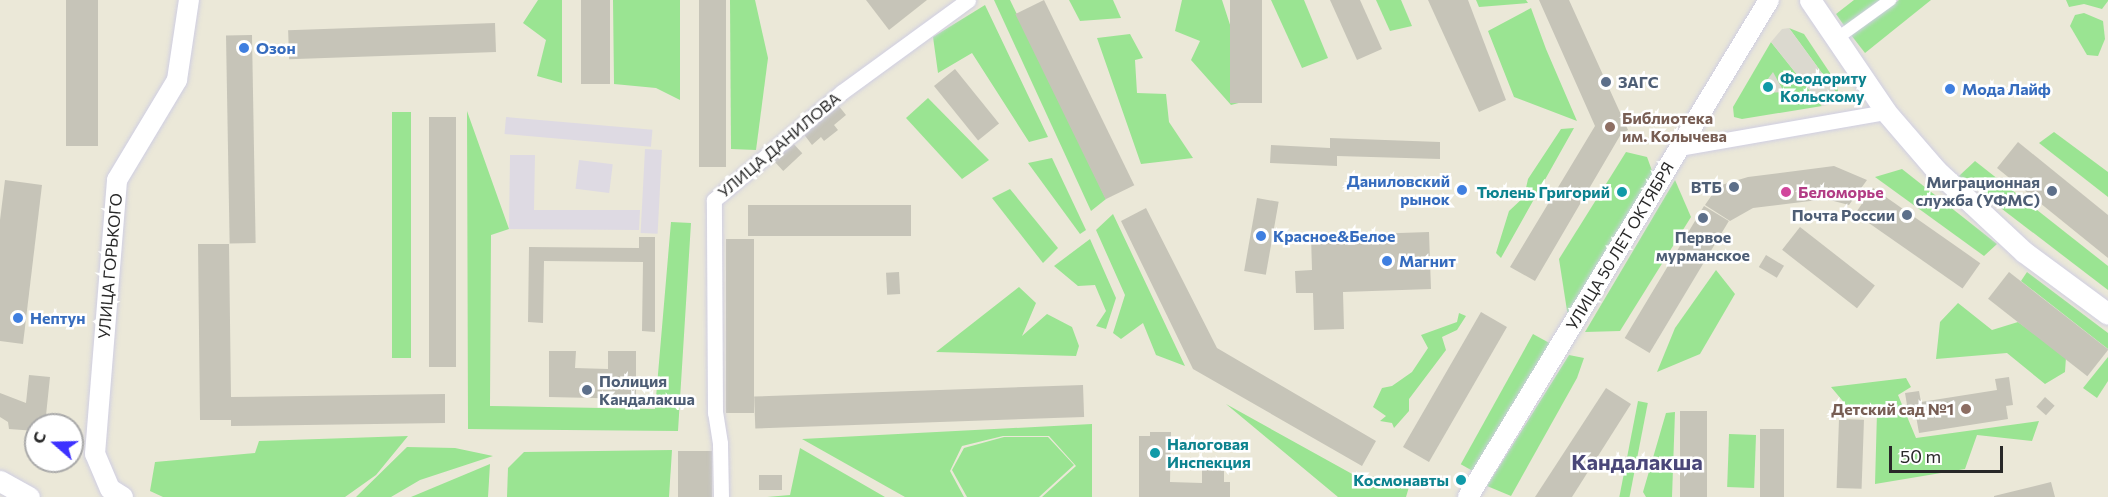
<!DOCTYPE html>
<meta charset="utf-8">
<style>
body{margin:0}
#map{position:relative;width:2108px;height:497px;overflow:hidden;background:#ebe8d8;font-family:Commissioner,sans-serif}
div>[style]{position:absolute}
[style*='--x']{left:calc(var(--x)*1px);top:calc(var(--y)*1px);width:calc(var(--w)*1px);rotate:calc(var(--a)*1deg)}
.industrial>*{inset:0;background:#dedae3;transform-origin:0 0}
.green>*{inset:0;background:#9ae492;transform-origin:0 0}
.plaza>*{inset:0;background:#dbd9cf}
.building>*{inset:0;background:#c6c4b8;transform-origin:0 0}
.roads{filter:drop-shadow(0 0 2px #cfcee2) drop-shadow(0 0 2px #cfcee2)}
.pedestrian>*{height:12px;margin:-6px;padding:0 6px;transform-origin:6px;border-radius:6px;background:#fff}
.minor>*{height:15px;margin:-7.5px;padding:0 7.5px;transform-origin:7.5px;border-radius:7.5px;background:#fff}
.tertiary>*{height:20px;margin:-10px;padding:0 10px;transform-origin:10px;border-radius:10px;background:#fff}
.secondary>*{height:21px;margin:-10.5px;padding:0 10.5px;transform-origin:10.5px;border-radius:10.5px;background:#fff}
.dots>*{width:16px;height:16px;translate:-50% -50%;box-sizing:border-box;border:3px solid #fff;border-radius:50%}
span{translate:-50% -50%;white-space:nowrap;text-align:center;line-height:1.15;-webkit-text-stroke:5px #fff;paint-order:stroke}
.shop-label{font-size:16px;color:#366cbe;font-weight:700}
.left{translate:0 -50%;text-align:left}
.right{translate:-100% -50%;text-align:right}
.culture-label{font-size:16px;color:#0d838f;font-weight:700}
.service-label{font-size:16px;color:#4e5e75;font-weight:700}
.education-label{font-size:16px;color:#785e54;font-weight:700}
.street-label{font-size:16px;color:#282828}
.hotel-label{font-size:16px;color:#b23c85;font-weight:700}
.district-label{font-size:22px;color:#4a4779;font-weight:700}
.north{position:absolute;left:24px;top:413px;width:60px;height:60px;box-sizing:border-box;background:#fff;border:2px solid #a9a9a9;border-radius:50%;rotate:290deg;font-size:16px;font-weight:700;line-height:24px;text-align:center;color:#282828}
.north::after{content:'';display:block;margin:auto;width:21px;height:27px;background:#3d31ff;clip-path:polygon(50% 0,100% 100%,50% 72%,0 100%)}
.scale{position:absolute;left:1889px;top:446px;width:114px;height:27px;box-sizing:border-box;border:3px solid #282828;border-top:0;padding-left:8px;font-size:18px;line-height:21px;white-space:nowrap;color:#282828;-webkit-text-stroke:4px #fff;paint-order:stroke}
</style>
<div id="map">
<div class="industrial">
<i style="left:506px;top:117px;width:147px;height:17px;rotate:5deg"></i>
<i style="left:645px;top:149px;width:17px;height:84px;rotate:3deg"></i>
<i style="clip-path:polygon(510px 155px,535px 155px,534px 210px,640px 210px,639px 230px,509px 229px)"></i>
<i style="left:579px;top:160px;width:34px;height:29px;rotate:7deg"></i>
</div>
<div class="green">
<i style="clip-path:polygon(538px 0,562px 0,562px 83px,537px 76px,546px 40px,523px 23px)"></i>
<i style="clip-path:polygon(613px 0,680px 0,680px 100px,656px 88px,614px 84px)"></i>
<i style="clip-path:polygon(730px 0,755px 0,768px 58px,756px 150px,731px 149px)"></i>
<i style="clip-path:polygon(994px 0,1010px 0,1106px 199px,1091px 211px)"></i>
<i style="clip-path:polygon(1069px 0,1113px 0,1121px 18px,1080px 21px)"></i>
<i style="clip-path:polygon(1182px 0,1222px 0,1254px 99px,1231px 105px,1191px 60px,1200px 41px,1175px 31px)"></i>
<i style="clip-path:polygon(1271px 0,1304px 0,1328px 58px,1302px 68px)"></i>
<i style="clip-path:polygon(1376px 0,1401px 0,1412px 26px,1390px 31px)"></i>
<i style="clip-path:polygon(1476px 0,1526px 0,1528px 3px,1479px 7px)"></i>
<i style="clip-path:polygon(1854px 0,1881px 0,1845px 27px,1836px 14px)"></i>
<i style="clip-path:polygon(1899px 0,1931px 0,1865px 53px,1851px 35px)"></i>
<i style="clip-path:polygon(2066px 0,2108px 0,2108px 1px,2102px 9px,2084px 4px,2069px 7px)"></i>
<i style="clip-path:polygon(985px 5px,1048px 137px,1029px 142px,972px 53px,938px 73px,933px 37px)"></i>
<i style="clip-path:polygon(1531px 8px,1546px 49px,1577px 121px,1514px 97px,1488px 31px)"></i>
<i style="clip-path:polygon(2084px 13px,2103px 21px,2105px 39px,2098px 56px,2087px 55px,2070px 26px,2075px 15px)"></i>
<i style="clip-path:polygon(1789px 28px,1804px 34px,1838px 85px,1838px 95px)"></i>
<i style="clip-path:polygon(1130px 34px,1143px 58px,1135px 60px,1137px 93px,1166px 94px,1169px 122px,1193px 158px,1141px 164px,1097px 38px)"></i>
<i style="clip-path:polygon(1771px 42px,1822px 106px,1742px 119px,1734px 117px,1733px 107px)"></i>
<i style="clip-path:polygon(928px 98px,989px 160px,962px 179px,906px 118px)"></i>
<i style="clip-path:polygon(467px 111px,509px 229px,491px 235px,490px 406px,655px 409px,671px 222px,691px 223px,678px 431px,468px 429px)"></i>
<i style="left:411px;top:112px;width:246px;height:19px;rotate:90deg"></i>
<i style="clip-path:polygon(1574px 128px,1501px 258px,1496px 253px,1509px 211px,1524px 197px,1528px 179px,1561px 129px)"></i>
<i style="clip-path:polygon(2054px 132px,2108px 172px,2108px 197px,2039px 143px)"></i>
<i style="clip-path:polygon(1626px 152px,1647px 157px,1654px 176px,1568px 317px,1559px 259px)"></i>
<i style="clip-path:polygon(1052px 158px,1086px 230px,1080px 234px,1028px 163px)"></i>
<i style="clip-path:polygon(1975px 161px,2108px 266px,2108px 290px,1959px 176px)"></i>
<i style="clip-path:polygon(1902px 169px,1997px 244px,1984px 256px,1875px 177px)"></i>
<i style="clip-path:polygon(1675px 180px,1691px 217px,1620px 331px,1585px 332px)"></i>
<i style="clip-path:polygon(1010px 189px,1058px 248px,1043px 263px,992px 198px)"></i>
<i style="clip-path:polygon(1113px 214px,1185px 366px,1156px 355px,1143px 323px,1121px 339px,1113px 333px,1125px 295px,1096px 230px)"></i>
<i style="clip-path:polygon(1090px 239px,1116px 298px,1106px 329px,1096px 326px,1106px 311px,1095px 285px,1078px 286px,1054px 266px)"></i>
<i style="clip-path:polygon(1716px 270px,1735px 294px,1700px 354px,1657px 372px,1675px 328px)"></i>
<i style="clip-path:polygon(2027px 272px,2108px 333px,2108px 349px,2021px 281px)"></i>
<i style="clip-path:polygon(1019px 287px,1036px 303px,1022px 336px,1047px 314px,1072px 327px,1079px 346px,1076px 356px,936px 352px)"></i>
<i style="clip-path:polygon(1958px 303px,1992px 330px,2018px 322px,2066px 357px,2065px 372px,2045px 384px,2007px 353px,1936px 359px,1940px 322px)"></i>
<i style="clip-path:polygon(1459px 313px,1466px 316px,1457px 330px,1442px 337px,1446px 350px,1409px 399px,1409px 411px,1394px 428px,1392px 423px,1380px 421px,1386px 416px,1373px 407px,1382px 388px,1392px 386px,1412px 372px,1428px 348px,1421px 335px,1457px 322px)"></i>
<i style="left:1533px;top:334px;width:26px;height:149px;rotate:29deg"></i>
<i style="clip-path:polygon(1569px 355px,1584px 358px,1577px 378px,1511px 496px,1487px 486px)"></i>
<i style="clip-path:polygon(2108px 357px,2108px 381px,2097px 398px,2083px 388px)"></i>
<i style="clip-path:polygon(1906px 378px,1911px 387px,1898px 395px,1916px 438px,2039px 421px,2032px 441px,1977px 435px,1965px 469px,1875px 484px,1877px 412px,1852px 412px,1831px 387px)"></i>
<i style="left:1638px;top:401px;width:10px;height:112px;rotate:11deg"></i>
<i style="clip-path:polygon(1226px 404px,1354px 475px,1411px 480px,1406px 497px,1338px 497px)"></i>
<i style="clip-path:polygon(1675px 412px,1672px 497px,1646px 497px,1643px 492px,1666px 413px)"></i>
<i style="clip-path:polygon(1092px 424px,1092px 497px,1042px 497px,1076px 466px,1049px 436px,1003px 436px,962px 446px,950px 471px,964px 497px,905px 497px,802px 439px)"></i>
<i style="left:1756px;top:435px;width:53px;height:27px;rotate:92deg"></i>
<i style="clip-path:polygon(408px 436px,376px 475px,345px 497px,163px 497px,150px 491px,155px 462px,255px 453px,259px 441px)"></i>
<i style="clip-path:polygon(1004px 437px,1048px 437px,1074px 465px,1039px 497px,967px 497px,952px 470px,964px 448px)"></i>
<i style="clip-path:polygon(407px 447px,455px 448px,493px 456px,420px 480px,391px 497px,356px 497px)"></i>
<i style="clip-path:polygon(800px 448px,885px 497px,767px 497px,790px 495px)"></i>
<i style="clip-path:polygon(672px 450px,669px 497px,507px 497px,508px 468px,524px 452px)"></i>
<i style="clip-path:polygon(490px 464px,488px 497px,411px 497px)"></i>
</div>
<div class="plaza">
<i style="clip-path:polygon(1789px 28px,1838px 95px,1834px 104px,1822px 106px,1771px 42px,1782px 29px)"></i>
<i style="clip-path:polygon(1773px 72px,1784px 92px,1765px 93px,1762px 87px)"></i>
</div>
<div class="building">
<i style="left:66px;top:0;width:32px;height:146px"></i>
<i style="left:581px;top:0;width:29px;height:84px"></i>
<i style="left:699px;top:0;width:27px;height:167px"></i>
<i style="clip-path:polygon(866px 0,927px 0,889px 30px)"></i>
<i style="left:1044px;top:0;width:206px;height:32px;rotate:64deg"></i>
<i style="left:1230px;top:0;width:32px;height:103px"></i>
<i style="clip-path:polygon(1330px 0,1360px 0,1382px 49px,1357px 60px)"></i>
<i style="clip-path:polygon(1428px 0,1468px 0,1506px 100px,1479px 112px)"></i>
<i style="clip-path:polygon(1539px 0,1569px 0,1628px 130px,1621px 134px,1535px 281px,1510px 267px,1595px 126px)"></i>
<i style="left:495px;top:23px;width:29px;height:207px;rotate:88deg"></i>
<i style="left:252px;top:35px;width:208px;height:26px;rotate:89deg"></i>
<i style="left:955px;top:69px;width:70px;height:27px;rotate:51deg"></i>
<i style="clip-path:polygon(838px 105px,846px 115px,834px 125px,838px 130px,824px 141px,821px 137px,812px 145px,803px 133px)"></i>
<i style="left:429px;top:117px;width:27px;height:250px"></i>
<i style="clip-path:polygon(1330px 138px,1440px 142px,1440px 159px,1337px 156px,1337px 166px,1270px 163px,1271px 145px,1330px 148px)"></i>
<i style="left:790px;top:140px;width:18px;height:26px;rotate:47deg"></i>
<i style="clip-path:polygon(2018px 142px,2108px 215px,2108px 258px,1997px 168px)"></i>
<i style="clip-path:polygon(1834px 166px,1867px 180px,1849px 205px,1826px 199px,1753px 208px,1730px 221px,1705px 205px,1718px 186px,1748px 177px)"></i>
<i style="clip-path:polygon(5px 180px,42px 185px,23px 344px,0 341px,0 220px)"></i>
<i style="left:1873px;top:188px;width:131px;height:31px;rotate:35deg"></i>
<i style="left:1257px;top:198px;width:22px;height:74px;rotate:10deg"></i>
<i style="left:748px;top:205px;width:163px;height:31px"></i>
<i style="left:1704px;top:206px;width:29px;height:154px;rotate:31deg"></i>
<i style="clip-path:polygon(1146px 208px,1217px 348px,1376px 441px,1362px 466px,1193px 369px,1121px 221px)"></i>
<i style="left:1800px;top:227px;width:95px;height:29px;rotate:38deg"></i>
<i style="clip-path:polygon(1429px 232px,1431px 289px,1343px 292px,1344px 329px,1314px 330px,1313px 293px,1296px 293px,1295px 271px,1312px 270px,1311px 236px)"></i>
<i style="clip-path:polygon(639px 237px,655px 237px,655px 332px,642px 331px,643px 262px,544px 261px,543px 323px,528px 322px,529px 247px,639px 248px)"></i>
<i style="left:726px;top:239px;width:28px;height:174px"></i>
<i style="clip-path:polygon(198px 244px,229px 244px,231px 397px,445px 394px,445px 423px,231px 426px,231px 420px,200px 420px)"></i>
<i style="left:1766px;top:255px;width:21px;height:14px;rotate:31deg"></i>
<i style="left:899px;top:272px;width:22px;height:13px;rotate:87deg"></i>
<i style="left:2009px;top:272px;width:126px;height:34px;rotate:38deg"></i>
<i style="left:1481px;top:312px;width:30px;height:156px;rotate:30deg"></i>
<i style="clip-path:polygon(549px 351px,576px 351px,575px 368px,608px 369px,608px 351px,636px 351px,636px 399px,549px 397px)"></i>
<i style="clip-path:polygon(29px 375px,50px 377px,45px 425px,36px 425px,36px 431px,9px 429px,8px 422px,0 417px,0 393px,26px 403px)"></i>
<i style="clip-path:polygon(2009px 377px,2013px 405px,2006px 406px,2008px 419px,1919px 433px,1916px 416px,1909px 417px,1905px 393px,1919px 391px,1921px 402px,1997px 390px,1995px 379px)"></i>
<i style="left:1083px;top:385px;width:32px;height:329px;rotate:88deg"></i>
<i style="clip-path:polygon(1606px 388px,1631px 404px,1572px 497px,1535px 497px)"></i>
<i style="left:2045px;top:397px;width:13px;height:13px;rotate:42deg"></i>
<i style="left:1680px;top:411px;width:27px;height:86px"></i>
<i style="left:1839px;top:419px;width:25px;height:69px;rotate:2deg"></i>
<i style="left:1760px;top:429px;width:24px;height:68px"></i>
<i style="clip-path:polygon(1150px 432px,1171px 432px,1170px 482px,1202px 483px,1202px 469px,1224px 469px,1224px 482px,1230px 482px,1230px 497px,1139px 497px,1139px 436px,1150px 436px)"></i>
<i style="left:678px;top:451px;width:34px;height:46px"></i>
<i style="left:782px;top:475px;width:15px;height:23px;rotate:90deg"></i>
<i style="clip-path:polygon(2051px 482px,2055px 497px,1994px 497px,1994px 496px)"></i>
</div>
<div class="roads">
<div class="pedestrian">
<i style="--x:1836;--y:39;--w:67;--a:-35.8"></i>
</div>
<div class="minor">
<i style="--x:1679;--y:148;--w:210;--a:-9.9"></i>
<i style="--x:721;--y:497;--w:54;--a:-91.1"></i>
<i style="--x:720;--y:443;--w:30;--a:-99"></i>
<i style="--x:715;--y:413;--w:213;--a:-90.3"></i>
<i style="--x:714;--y:200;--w:167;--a:-40.2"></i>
<i style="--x:842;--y:92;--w:156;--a:-36.1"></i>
</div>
<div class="tertiary">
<i style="--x:123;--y:497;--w:15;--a:-148"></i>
<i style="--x:110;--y:489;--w:38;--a:-113"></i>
<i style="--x:95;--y:454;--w:275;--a:-85.4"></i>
<i style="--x:117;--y:180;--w:117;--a:-59"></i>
<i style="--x:177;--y:80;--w:81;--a:-81.5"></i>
<i style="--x:1468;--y:497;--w:581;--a:-58.8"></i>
</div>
<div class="secondary">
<i style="--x:1810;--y:0;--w:135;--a:55.8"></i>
<i style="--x:1886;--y:112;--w:77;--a:49.2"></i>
<i style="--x:1936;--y:170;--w:120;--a:43"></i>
<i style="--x:2024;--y:252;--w:104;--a:36.4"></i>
<i style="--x:0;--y:481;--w:33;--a:29"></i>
</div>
</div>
<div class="dots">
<i style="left:244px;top:48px;background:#3f7fe0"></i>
<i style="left:1606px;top:82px;background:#5c6f8a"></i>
<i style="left:1768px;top:87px;background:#0f9aa8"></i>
<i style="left:1950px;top:89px;background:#3f7fe0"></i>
<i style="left:1610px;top:127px;background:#8d6e63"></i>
<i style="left:1734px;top:187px;background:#5c6f8a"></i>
<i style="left:1462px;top:190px;background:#3f7fe0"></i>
<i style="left:2052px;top:191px;background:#5c6f8a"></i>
<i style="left:1622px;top:192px;background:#0f9aa8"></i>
<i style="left:1786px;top:192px;background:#d1479c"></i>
<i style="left:1907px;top:215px;background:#5c6f8a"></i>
<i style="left:1703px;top:218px;background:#5c6f8a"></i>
<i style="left:1261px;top:236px;background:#3f7fe0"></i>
<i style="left:1387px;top:261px;background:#3f7fe0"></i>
<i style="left:18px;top:318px;background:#3f7fe0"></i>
<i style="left:587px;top:390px;background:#5c6f8a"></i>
<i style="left:1966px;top:409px;background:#8d6e63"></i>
<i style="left:1155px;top:453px;background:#0f9aa8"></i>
<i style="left:1461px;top:480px;background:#0f9aa8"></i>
</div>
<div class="shop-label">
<span class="left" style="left:256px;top:48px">Озон</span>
<span class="left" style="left:1962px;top:89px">Мода Лайф</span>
<span class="right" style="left:1450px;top:190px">Даниловский<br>рынок</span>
<span class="left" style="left:1273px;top:236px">Красное&amp;Белое</span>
<span class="left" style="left:1399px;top:261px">Магнит</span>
<span class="left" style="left:30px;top:318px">Нептун</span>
</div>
<div class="culture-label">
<span class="left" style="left:1780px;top:87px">Феодориту<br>Кольскому</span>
<span class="right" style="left:1610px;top:192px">Тюлень Григорий</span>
<span class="left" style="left:1167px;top:453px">Налоговая<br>Инспекция</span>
<span class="right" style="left:1449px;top:480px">Космонавты</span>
</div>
<div class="service-label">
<span class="left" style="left:1618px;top:82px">ЗАГС</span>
<span class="right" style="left:2040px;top:191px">Миграционная<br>служба (УФМС)</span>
<span class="right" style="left:1722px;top:187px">ВТБ</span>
<span class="right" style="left:1895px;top:215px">Почта России</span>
<span style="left:1703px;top:246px">Первое<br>мурманское</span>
<span class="left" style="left:599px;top:390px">Полиция<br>Кандалакша</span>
</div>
<div class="education-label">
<span class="left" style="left:1622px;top:127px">Библиотека<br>им. Колычева</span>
<span class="right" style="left:1954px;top:409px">Детский сад №1</span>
</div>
<div class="street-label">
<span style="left:779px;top:145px;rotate:-40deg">УЛИЦА ДАНИЛОВА</span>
<span style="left:1620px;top:246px;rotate:-59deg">УЛИЦА 50 ЛЕТ ОКТЯБРЯ</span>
<span style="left:110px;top:266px;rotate:-85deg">УЛИЦА ГОРЬКОГО</span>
</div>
<div class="hotel-label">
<span class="left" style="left:1798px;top:192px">Беломорье</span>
</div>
<div class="district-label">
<span style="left:1637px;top:462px">Кандалакша</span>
</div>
<div class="north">С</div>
<div class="scale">50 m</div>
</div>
